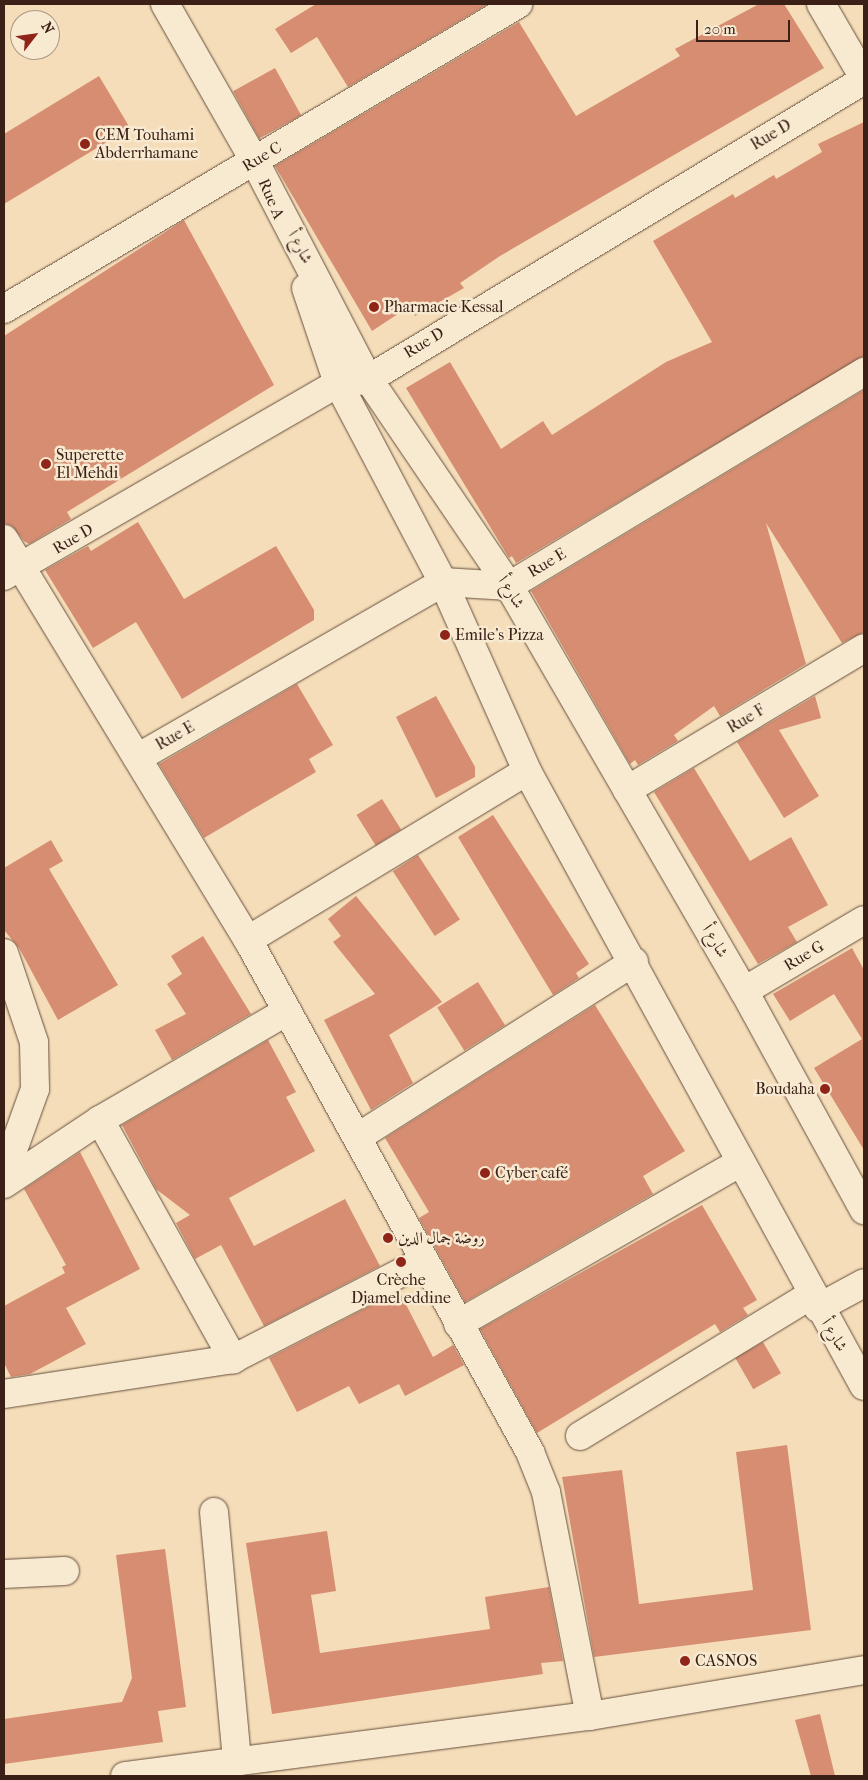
<!DOCTYPE html>
<meta charset="utf-8">
<style>
body{margin:0}
#map{position:relative;width:868px;height:1780px;overflow:hidden;background:#f4ddb8;font-family:"IM FELL French Canon",Amiri,serif}
div>[style]{position:absolute}
[style*='--x']{left:calc(var(--x)*1px);top:calc(var(--y)*1px);width:calc(var(--w)*1px);rotate:calc(var(--a)*1deg)}
.building>*{inset:0;background:#d68d71;transform-origin:0 0}
.roads{filter:drop-shadow(0 0 1px #684f3e) drop-shadow(0 0 1px #684f3e)}
.minor>*{height:28px;margin:-14px;padding:0 14px;transform-origin:14px;border-radius:14px;background:#f8e9d1}
.dots>*{width:14px;height:14px;translate:-50% -50%;box-sizing:border-box;border:2px solid #f8e9d1;border-radius:50%}
span{translate:-50% -50%;white-space:nowrap;text-align:center;line-height:1.15;-webkit-text-stroke:5px #f8e9d1;paint-order:stroke}
.poi-label{font-size:16px;color:#3a2016}
.left{translate:0 -50%;text-align:left}
.right{translate:-100% -50%;text-align:right}
.street-label{font-size:16px;color:#3a2016}
.frame{position:absolute;inset:0;border:5px solid #3a2016;pointer-events:none}
.north{position:absolute;left:10px;top:10px;width:50px;height:50px;box-sizing:border-box;background:#f8e9d1;border:1px solid #ac9986;border-radius:50%;rotate:60deg;font-size:14px;font-weight:700;line-height:20px;text-align:center;color:#3a2016}
.north::after{content:'';display:block;margin:auto;width:18px;height:22px;background:#8f2418;clip-path:polygon(50% 0,100% 100%,50% 72%,0 100%)}
.scale{position:absolute;left:696px;top:20px;width:94px;height:22px;box-sizing:border-box;border:2px solid #3a2016;border-top:0;padding-left:6px;font-size:15px;line-height:18px;white-space:nowrap;color:#3a2016;-webkit-text-stroke:4px #f8e9d1;paint-order:stroke}
</style>
<div id="map">
<div class="building">
<i style="clip-path:polygon(316px 4px,488px 4px,348px 87px,317px 37px,291px 53px,275px 29px)"></i>
<i style="clip-path:polygon(759px 4px,784px 4px,824px 68px,500px 256px,460px 283px,464px 288px,415px 316px,410px 306px,372px 331px,275px 166px,519px 22px,576px 116px,680px 56px,675px 49px)"></i>
<i style="left:275px;top:68px;width:54px;height:48px;rotate:61deg"></i>
<i style="clip-path:polygon(99px 76px,130px 128px,4px 204px,4px 134px)"></i>
<i style="clip-path:polygon(864px 122px,864px 356px,516px 563px,512px 556px,509px 558px,406px 388px,450px 362px,501px 449px,543px 421px,552px 435px,666px 362px,712px 342px,653px 241px,733px 194px,735px 198px,774px 175px,776px 179px,822px 152px,818px 144px)"></i>
<i style="clip-path:polygon(184px 220px,274px 385px,67px 512px,71px 519px,29px 544px,24px 541px,12px 526px,4px 523px,4px 336px)"></i>
<i style="clip-path:polygon(864px 390px,864px 632px,842px 643px,766px 523px,806px 664px,720px 716px,714px 706px,674px 735px,678px 741px,638px 765px,635px 760px,630px 764px,531px 591px)"></i>
<i style="clip-path:polygon(138px 522px,184px 599px,276px 546px,314px 610px,314px 620px,182px 699px,136px 622px,93px 648px,45px 570px,88px 546px,91px 551px)"></i>
<i style="clip-path:polygon(297px 684px,333px 745px,309px 759px,316px 772px,204px 838px,159px 764px)"></i>
<i style="clip-path:polygon(436px 696px,475px 767px,475px 777px,436px 798px,396px 717px)"></i>
<i style="clip-path:polygon(815px 696px,821px 718px,779px 730px,819px 796px,784px 818px,737px 742px)"></i>
<i style="clip-path:polygon(694px 768px,750px 861px,791px 837px,828px 905px,788px 927px,797px 942px,758px 964px,654px 792px)"></i>
<i style="left:382px;top:799px;width:36px;height:30px;rotate:58deg"></i>
<i style="clip-path:polygon(493px 815px,589px 964px,576px 973px,579px 978px,553px 995px,458px 837px)"></i>
<i style="clip-path:polygon(51px 840px,63px 861px,49px 869px,118px 985px,58px 1020px,19px 948px,4px 930px,4px 868px)"></i>
<i style="left:418px;top:855px;width:77px;height:30px;rotate:57deg"></i>
<i style="clip-path:polygon(356px 896px,442px 1002px,389px 1035px,413px 1083px,371px 1110px,324px 1020px,375px 994px,333px 942px,341px 936px,328px 919px)"></i>
<i style="clip-path:polygon(203px 936px,251px 1014px,172px 1060px,155px 1030px,186px 1014px,167px 984px,182px 974px,171px 956px)"></i>
<i style="clip-path:polygon(852px 948px,864px 970px,864px 1150px,814px 1068px,862px 1039px,834px 994px,790px 1021px,773px 994px)"></i>
<i style="left:478px;top:982px;width:51px;height:48px;rotate:58deg"></i>
<i style="clip-path:polygon(595px 1005px,685px 1151px,643px 1176px,653px 1194px,465px 1302px,419px 1218px,429px 1212px,385px 1138px)"></i>
<i style="clip-path:polygon(268px 1040px,296px 1092px,286px 1097px,315px 1151px,229px 1198px,254px 1246px,345px 1199px,380px 1266px,264px 1326px,221px 1245px,195px 1259px,176px 1223px,190px 1215px,156px 1189px,122px 1125px)"></i>
<i style="clip-path:polygon(80px 1152px,140px 1269px,66px 1308px,86px 1344px,30px 1374px,11px 1377px,4px 1363px,4px 1306px,65px 1273px,62px 1267px,66px 1265px,24px 1189px)"></i>
<i style="clip-path:polygon(702px 1205px,757px 1300px,743px 1308px,748px 1315px,720px 1332px,715px 1324px,537px 1433px,480px 1329px)"></i>
<i style="clip-path:polygon(399px 1291px,433px 1357px,453px 1345px,464px 1365px,405px 1396px,399px 1384px,359px 1404px,349px 1386px,297px 1412px,269px 1358px)"></i>
<i style="left:763px;top:1342px;width:36px;height:32px;rotate:60deg"></i>
<i style="clip-path:polygon(787px 1445px,811px 1630px,594px 1657px,562px 1477px,622px 1470px,639px 1604px,753px 1590px,736px 1452px)"></i>
<i style="clip-path:polygon(327px 1531px,336px 1591px,311px 1595px,320px 1653px,490px 1629px,485px 1597px,549px 1587px,563px 1661px,541px 1663px,543px 1674px,272px 1714px,246px 1543px)"></i>
<i style="clip-path:polygon(165px 1549px,186px 1707px,158px 1711px,163px 1742px,4px 1764px,4px 1719px,122px 1702px,132px 1678px,116px 1555px)"></i>
<i style="clip-path:polygon(820px 1714px,835px 1776px,811px 1776px,795px 1720px)"></i>
</div>
<div class="roads">
<div class="minor">
<i style="--x:165;--y:4;--w:182;--a:60.3"></i>
<i style="--x:255;--y:162;--w:242;--a:62.5"></i>
<i style="--x:367;--y:377;--w:253;--a:55.8"></i>
<i style="--x:509;--y:586;--w:468;--a:59.9"></i>
<i style="--x:744;--y:991;--w:250;--a:61.3"></i>
<i style="--x:821;--y:4;--w:86;--a:59.8"></i>
<i style="--x:306;--y:288;--w:100;--a:71.4"></i>
<i style="--x:338;--y:383;--w:225;--a:62.2"></i>
<i style="--x:443;--y:582;--w:207;--a:66"></i>
<i style="--x:527;--y:771;--w:701;--a:61.28"></i>
<i style="--x:4;--y:309;--w:598;--a:-30.68"></i>
<i style="--x:4;--y:539;--w:469;--a:58.7"></i>
<i style="--x:248;--y:940;--w:585;--a:61.15"></i>
<i style="--x:530;--y:1452;--w:43;--a:68.2"></i>
<i style="--x:546;--y:1492;--w:228;--a:78.9"></i>
<i style="--x:4;--y:576;--w:386;--a:-30"></i>
<i style="--x:338;--y:383;--w:29;--a:-6"></i>
<i style="--x:367;--y:380;--w:581;--a:-31.12"></i>
<i style="--x:139;--y:757;--w:351;--a:-29.9"></i>
<i style="--x:443;--y:582;--w:66;--a:3.5"></i>
<i style="--x:509;--y:586;--w:415;--a:-31.1"></i>
<i style="--x:627;--y:790;--w:276;--a:-30.9"></i>
<i style="--x:248;--y:940;--w:326;--a:-31.2"></i>
<i style="--x:4;--y:953;--w:94;--a:71.4"></i>
<i style="--x:34;--y:1042;--w:47;--a:88.8"></i>
<i style="--x:35;--y:1089;--w:91;--a:109.8"></i>
<i style="--x:744;--y:991;--w:139;--a:-30.6"></i>
<i style="--x:100;--y:1120;--w:274;--a:60.9"></i>
<i style="--x:358;--y:1137;--w:327;--a:-32.4"></i>
<i style="--x:4;--y:1184;--w:115;--a:-33.7"></i>
<i style="--x:100;--y:1120;--w:216;--a:-30.2"></i>
<i style="--x:818;--y:1308;--w:52;--a:-28.5"></i>
<i style="--x:458;--y:1324;--w:326;--a:-29.8"></i>
<i style="--x:4;--y:1394;--w:232;--a:-8.7"></i>
<i style="--x:233;--y:1359;--w:212;--a:-27.2"></i>
<i style="--x:580;--y:1436;--w:271;--a:-31.4"></i>
<i style="--x:214;--y:1512;--w:251;--a:84.7"></i>
<i style="--x:4;--y:1574;--w:61;--a:-2.8"></i>
<i style="--x:125;--y:1776;--w:469;--a:-7.4"></i>
<i style="--x:590;--y:1716;--w:278;--a:-9.5"></i>
</div>
</div>
<div class="dots">
<i style="left:85px;top:144px;background:#8f2418"></i>
<i style="left:374px;top:307px;background:#8f2418"></i>
<i style="left:46px;top:464px;background:#8f2418"></i>
<i style="left:445px;top:635px;background:#8f2418"></i>
<i style="left:825px;top:1089px;background:#8f2418"></i>
<i style="left:485px;top:1173px;background:#8f2418"></i>
<i style="left:388px;top:1238px;background:#8f2418"></i>
<i style="left:401px;top:1262px;background:#8f2418"></i>
<i style="left:685px;top:1661px;background:#8f2418"></i>
</div>
<div class="poi-label">
<span class="left" style="left:95px;top:144px">CEM Touhami<br>Abderrhamane</span>
<span class="left" style="left:384px;top:307px">Pharmacie Kessal</span>
<span class="left" style="left:56px;top:464px">Superette<br>El Mehdi</span>
<span class="left" style="left:455px;top:635px">Emile's Pizza</span>
<span class="right" style="left:815px;top:1089px">Boudaha</span>
<span class="left" style="left:495px;top:1173px">Cyber café</span>
<span class="left" style="left:398px;top:1238px">روضة جمال الدين</span>
<span style="left:401px;top:1289px">Crèche<br>Djamel eddine</span>
<span class="left" style="left:695px;top:1661px">CASNOS</span>
</div>
<div class="street-label">
<span style="left:771px;top:135px;rotate:-31deg">Rue D</span>
<span style="left:262px;top:157px;rotate:-31deg">Rue C</span>
<span style="left:271px;top:199px;rotate:67deg">Rue A</span>
<span style="left:300px;top:247px;rotate:62deg">شارع أ</span>
<span style="left:424px;top:343px;rotate:-31deg">Rue D</span>
<span style="left:73px;top:539px;rotate:-30deg">Rue D</span>
<span style="left:547px;top:563px;rotate:-31deg">Rue E</span>
<span style="left:511px;top:592px;rotate:58deg">شارع أ</span>
<span style="left:746px;top:719px;rotate:-31deg">Rue F</span>
<span style="left:175px;top:736px;rotate:-30deg">Rue E</span>
<span style="left:715px;top:941px;rotate:60deg">شارع أ</span>
<span style="left:804px;top:956px;rotate:-31deg">Rue G</span>
<span style="left:834px;top:1335px;rotate:59deg">شارع أ</span>
</div>
<div class="frame"></div>
<div class="north">N</div>
<div class="scale">20 m</div>
</div>
